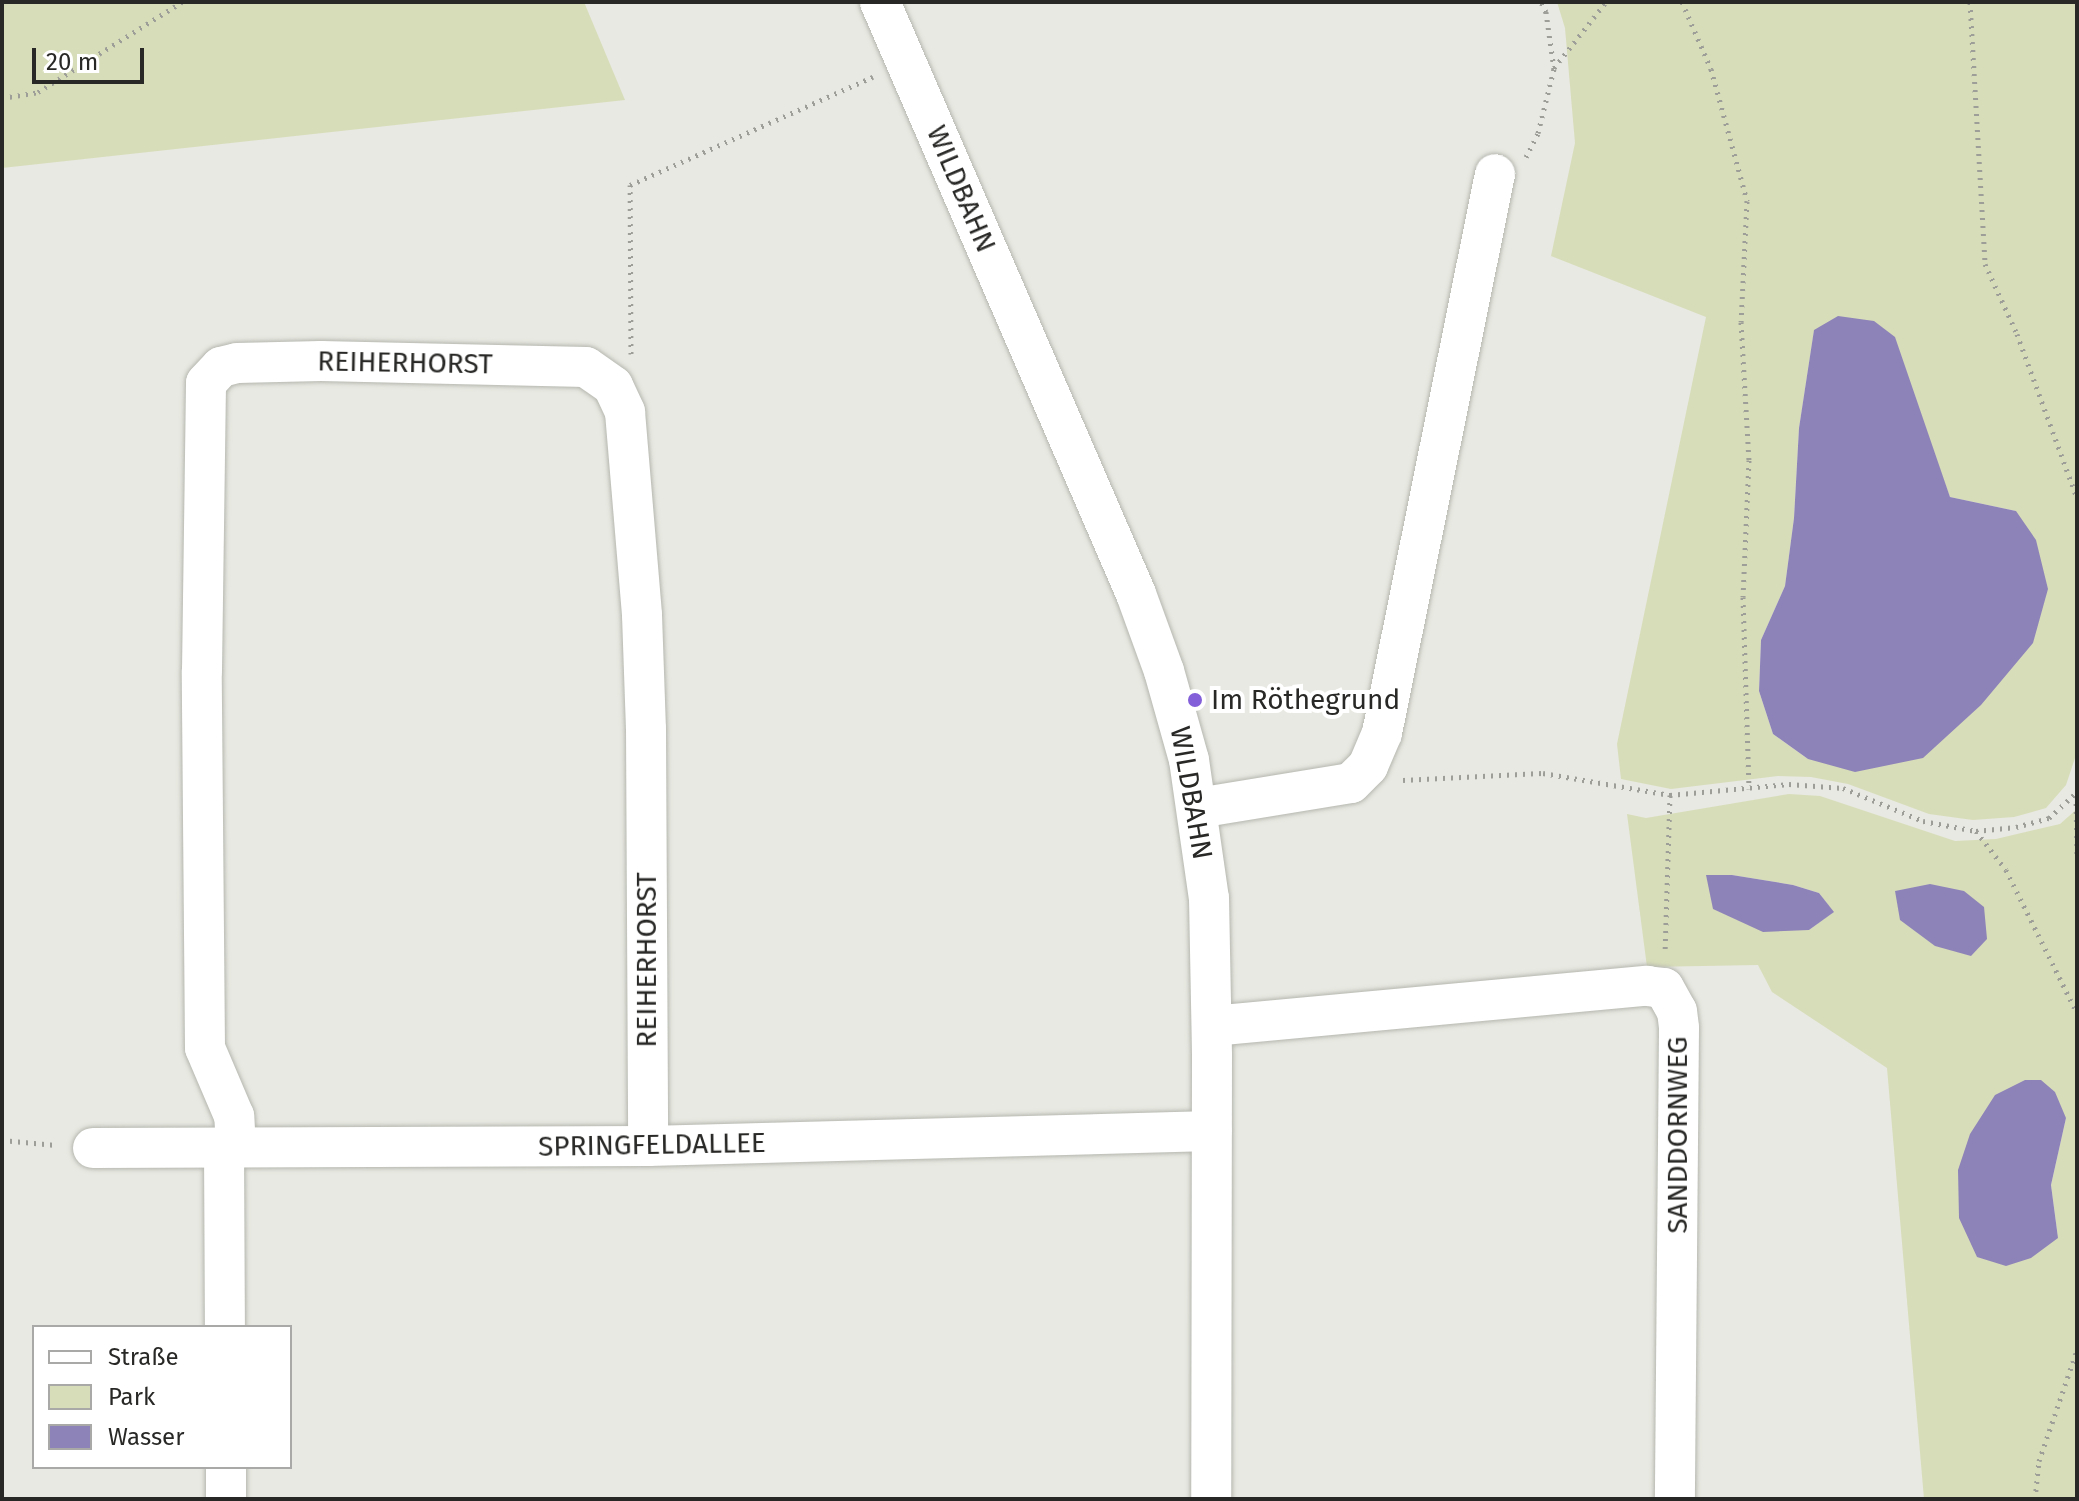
<!DOCTYPE html>
<meta charset="utf-8">
<style>
body{margin:0}
#map{position:relative;width:2079px;height:1501px;overflow:hidden;background:#e8e9e2;font-family:"Fira Sans",sans-serif}
div>[style]{position:absolute}
[style*='--x']{left:calc(var(--x)*1px);top:calc(var(--y)*1px);width:calc(var(--w)*1px);rotate:calc(var(--a)*1deg)}
.green>*{inset:0;background:#d8ddb9}
.water>*{inset:0;background:#8e83b9}
.path>*{height:5px;margin-top:-2.5px;transform-origin:0;background:repeating-linear-gradient(90deg,#9d9e98 0 2px,transparent 0 8px)}
.roads{filter:drop-shadow(0 0 2px #b5b7af) drop-shadow(0 0 2px #b5b7af)}
.street>*{height:40px;margin:-20px;padding:0 20px;transform-origin:20px;border-radius:20px;background:#fff}
.dots>*{width:22px;height:22px;translate:-50% -50%;box-sizing:border-box;border:4px solid #fff;border-radius:50%}
span{translate:-50% -50%;white-space:nowrap;text-align:center;line-height:1.15;-webkit-text-stroke:8px #fff;paint-order:stroke}
.street-label{font-size:28px;color:#282926}
.poi-label{font-size:28px;color:#282926}
.left{translate:0 -50%;text-align:left}
.frame{position:absolute;inset:0;border:4px solid #282926;pointer-events:none}
.legend{position:absolute;left:32px;top:1325px;width:260px;height:144px;box-sizing:border-box;background:#fff;border:2px solid #a9a9a8;margin:0;padding:10px 14px;list-style:none;font-size:24px;color:#282926}
.legend li{display:flex;align-items:center;gap:16px;height:40px}
.legend b{width:40px;border:2px solid #a9a9a8}
.scale{position:absolute;left:32px;top:48px;width:112px;height:36px;box-sizing:border-box;border:4px solid #282926;border-top:0;padding-left:10px;font-size:24px;line-height:28px;white-space:nowrap;color:#282926;-webkit-text-stroke:6px #fff;paint-order:stroke}
</style>
<div id="map">
<div class="green">
<i style="clip-path:polygon(2px 2px,584px 2px,625px 100px,2px 168px)"></i>
<i style="clip-path:polygon(evenodd,1557px 2px,2077px 2px,2077px 752px,2066px 785px,2046px 808px,2014px 817px,1973px 820px,1929px 814px,1848px 784px,1811px 777px,1778px 776px,1671px 789px,1621px 779px,1617px 744px,1706px 317px,1551px 256px,1575px 143px,1565px 28px,1557px 2px,1814px 331px,1933px 453px,1950px 497px,2016px 511px,1808px 759px,1773px 734px,1759px 691px,1761px 640px,1785px 586px,1794px 518px,1799px 428px,1814px 331px)"></i>
<i style="clip-path:polygon(evenodd,1789px 794px,1820px 796px,1955px 841px,1996px 839px,2060px 824px,2077px 809px,2077px 1499px,1924px 1499px,1887px 1068px,1772px 992px,1758px 965px,1647px 967px,1627px 814px,1646px 818px,1789px 794px,1706px 875px,1732px 875px,1793px 885px,1819px 893px,1833px 912px,1809px 930px,1706px 875px,1789px 794px,2025px 1080px,2066px 1118px,2051px 1185px,2058px 1238px,2025px 1080px)"></i>
</div>
<div class="water">
<i style="clip-path:polygon(1838px 316px,1874px 321px,1895px 337px,1950px 497px,2016px 511px,2036px 540px,2048px 589px,2033px 643px,1981px 705px,1923px 758px,1855px 772px,1808px 759px,1773px 734px,1759px 691px,1761px 640px,1785px 586px,1794px 518px,1799px 428px,1814px 330px)"></i>
<i style="clip-path:polygon(1706px 875px,1732px 875px,1793px 885px,1819px 893px,1834px 912px,1809px 930px,1763px 932px,1713px 909px)"></i>
<i style="clip-path:polygon(1930px 884px,1964px 891px,1984px 907px,1987px 939px,1971px 956px,1935px 946px,1900px 920px,1895px 891px)"></i>
<i style="clip-path:polygon(2025px 1080px,2041px 1080px,2055px 1092px,2066px 1118px,2051px 1185px,2058px 1238px,2031px 1258px,2006px 1266px,1977px 1257px,1959px 1218px,1958px 1170px,1970px 1134px,1995px 1095px)"></i>
</div>
<div class="path">
<i style="--x:1682;--y:2;--w:73;--a:66.6"></i>
<i style="--x:1711;--y:69;--w:137;--a:74.7"></i>
<i style="--x:1747;--y:201;--w:121;--a:92.8"></i>
<i style="--x:1741;--y:322;--w:138;--a:86.7"></i>
<i style="--x:1749;--y:460;--w:137;--a:92.5"></i>
<i style="--x:1743;--y:597;--w:192;--a:88.2"></i>
<i style="--x:1970;--y:2;--w:262;--a:86.7"></i>
<i style="--x:1985;--y:264;--w:77;--a:65.4"></i>
<i style="--x:2017;--y:334;--w:175;--a:69.9"></i>
<i style="--x:1554;--y:68;--w:84;--a:-51.8"></i>
<i style="--x:2;--y:98;--w:36;--a:-9"></i>
<i style="--x:38;--y:92;--w:170;--a:-32"></i>
<i style="--x:1526;--y:157;--w:27;--a:-63"></i>
<i style="--x:1538;--y:133;--w:66;--a:-76"></i>
<i style="--x:1554;--y:69;--w:58;--a:-98"></i>
<i style="--x:1546;--y:12;--w:11;--a:-117"></i>
<i style="--x:631;--y:354;--w:169;--a:-90.3"></i>
<i style="--x:630;--y:185;--w:266;--a:-24"></i>
<i style="--x:1403;--y:780;--w:140;--a:-2.9"></i>
<i style="--x:1543;--y:773;--w:129;--a:9.8"></i>
<i style="--x:1670;--y:795;--w:156;--a:91.8"></i>
<i style="--x:1670;--y:795;--w:120;--a:-5.3"></i>
<i style="--x:1789;--y:784;--w:54;--a:4.2"></i>
<i style="--x:1843;--y:788;--w:87;--a:22.4"></i>
<i style="--x:1923;--y:821;--w:54;--a:10.7"></i>
<i style="--x:1976;--y:831;--w:40;--a:-5.7"></i>
<i style="--x:2016;--y:827;--w:34;--a:-15"></i>
<i style="--x:2049;--y:818;--w:38;--a:-43"></i>
<i style="--x:2076;--y:795;--w:64;--a:89.1"></i>
<i style="--x:1976;--y:831;--w:49;--a:52.4"></i>
<i style="--x:2006;--y:870;--w:160;--a:63.6"></i>
<i style="--x:2;--y:1140;--w:54;--a:5.3"></i>
<i style="--x:2035;--y:1499;--w:38;--a:-84"></i>
<i style="--x:2039;--y:1461;--w:117;--a:-71.1"></i>
</div>
<div class="roads">
<div class="street">
<i style="--x:880;--y:2;--w:645;--a:66.61"></i>
<i style="--x:1136;--y:594;--w:82;--a:70"></i>
<i style="--x:1164;--y:671;--w:92;--a:74.3"></i>
<i style="--x:1189;--y:760;--w:139;--a:81.8"></i>
<i style="--x:1209;--y:898;--w:158;--a:88.9"></i>
<i style="--x:1212;--y:1056;--w:443;--a:90.1"></i>
<i style="--x:1198;--y:808;--w:155;--a:-9.3"></i>
<i style="--x:1351;--y:783;--w:24;--a:-45"></i>
<i style="--x:1368;--y:766;--w:36;--a:-67"></i>
<i style="--x:1382;--y:733;--w:570;--a:-78.57"></i>
<i style="--x:1212;--y:1026;--w:437;--a:-5.3"></i>
<i style="--x:1647;--y:986;--w:17;--a:7"></i>
<i style="--x:1664;--y:988;--w:26;--a:61"></i>
<i style="--x:1677;--y:1011;--w:17;--a:83"></i>
<i style="--x:1679;--y:1028;--w:471;--a:90.5"></i>
<i style="--x:93;--y:1148;--w:555;--a:-0.21"></i>
<i style="--x:648;--y:1146;--w:564;--a:-1.52"></i>
<i style="--x:224;--y:1149;--w:178;--a:89.7"></i>
<i style="--x:236;--y:1149;--w:33;--a:-93"></i>
<i style="--x:234;--y:1116;--w:74;--a:-113.1"></i>
<i style="--x:205;--y:1048;--w:377;--a:-90.5"></i>
<i style="--x:202;--y:671;--w:288;--a:-89.2"></i>
<i style="--x:206;--y:383;--w:22;--a:-47"></i>
<i style="--x:221;--y:367;--w:16;--a:-14"></i>
<i style="--x:237;--y:363;--w:84;--a:-1.4"></i>
<i style="--x:321;--y:361;--w:265;--a:1.3"></i>
<i style="--x:586;--y:367;--w:33;--a:35"></i>
<i style="--x:613;--y:386;--w:29;--a:65"></i>
<i style="--x:625;--y:412;--w:204;--a:85.2"></i>
<i style="--x:642;--y:615;--w:114;--a:88"></i>
<i style="--x:646;--y:729;--w:417;--a:89.7"></i>
<i style="--x:226;--y:1467;--w:32;--a:90"></i>
</div>
</div>
<div class="dots">
<i style="left:1195px;top:700px;background:#835fd9"></i>
</div>
<div class="street-label">
<span style="left:961px;top:189px;rotate:67deg">WILDBAHN</span>
<span style="left:405px;top:363px;rotate:1deg">REIHERHORST</span>
<span style="left:1191px;top:793px;rotate:80deg">WILDBAHN</span>
<span style="left:647px;top:960px;rotate:-90deg">REIHERHORST</span>
<span style="left:1678px;top:1135px;rotate:-90deg">SANDDORNWEG</span>
<span style="left:652px;top:1145px;rotate:-1deg">SPRINGFELDALLEE</span>
</div>
<div class="poi-label">
<span class="left" style="left:1211px;top:700px">Im Röthegrund</span>
</div>
<div class="frame"></div>
<ul class="legend">
<li><b style="height:10px;background:#fff"></b>Straße</li>
<li><b style="height:22px;background:#d8ddb9"></b>Park</li>
<li><b style="height:22px;background:#8e83b9"></b>Wasser</li>
</ul>
<div class="scale">20 m</div>
</div>
